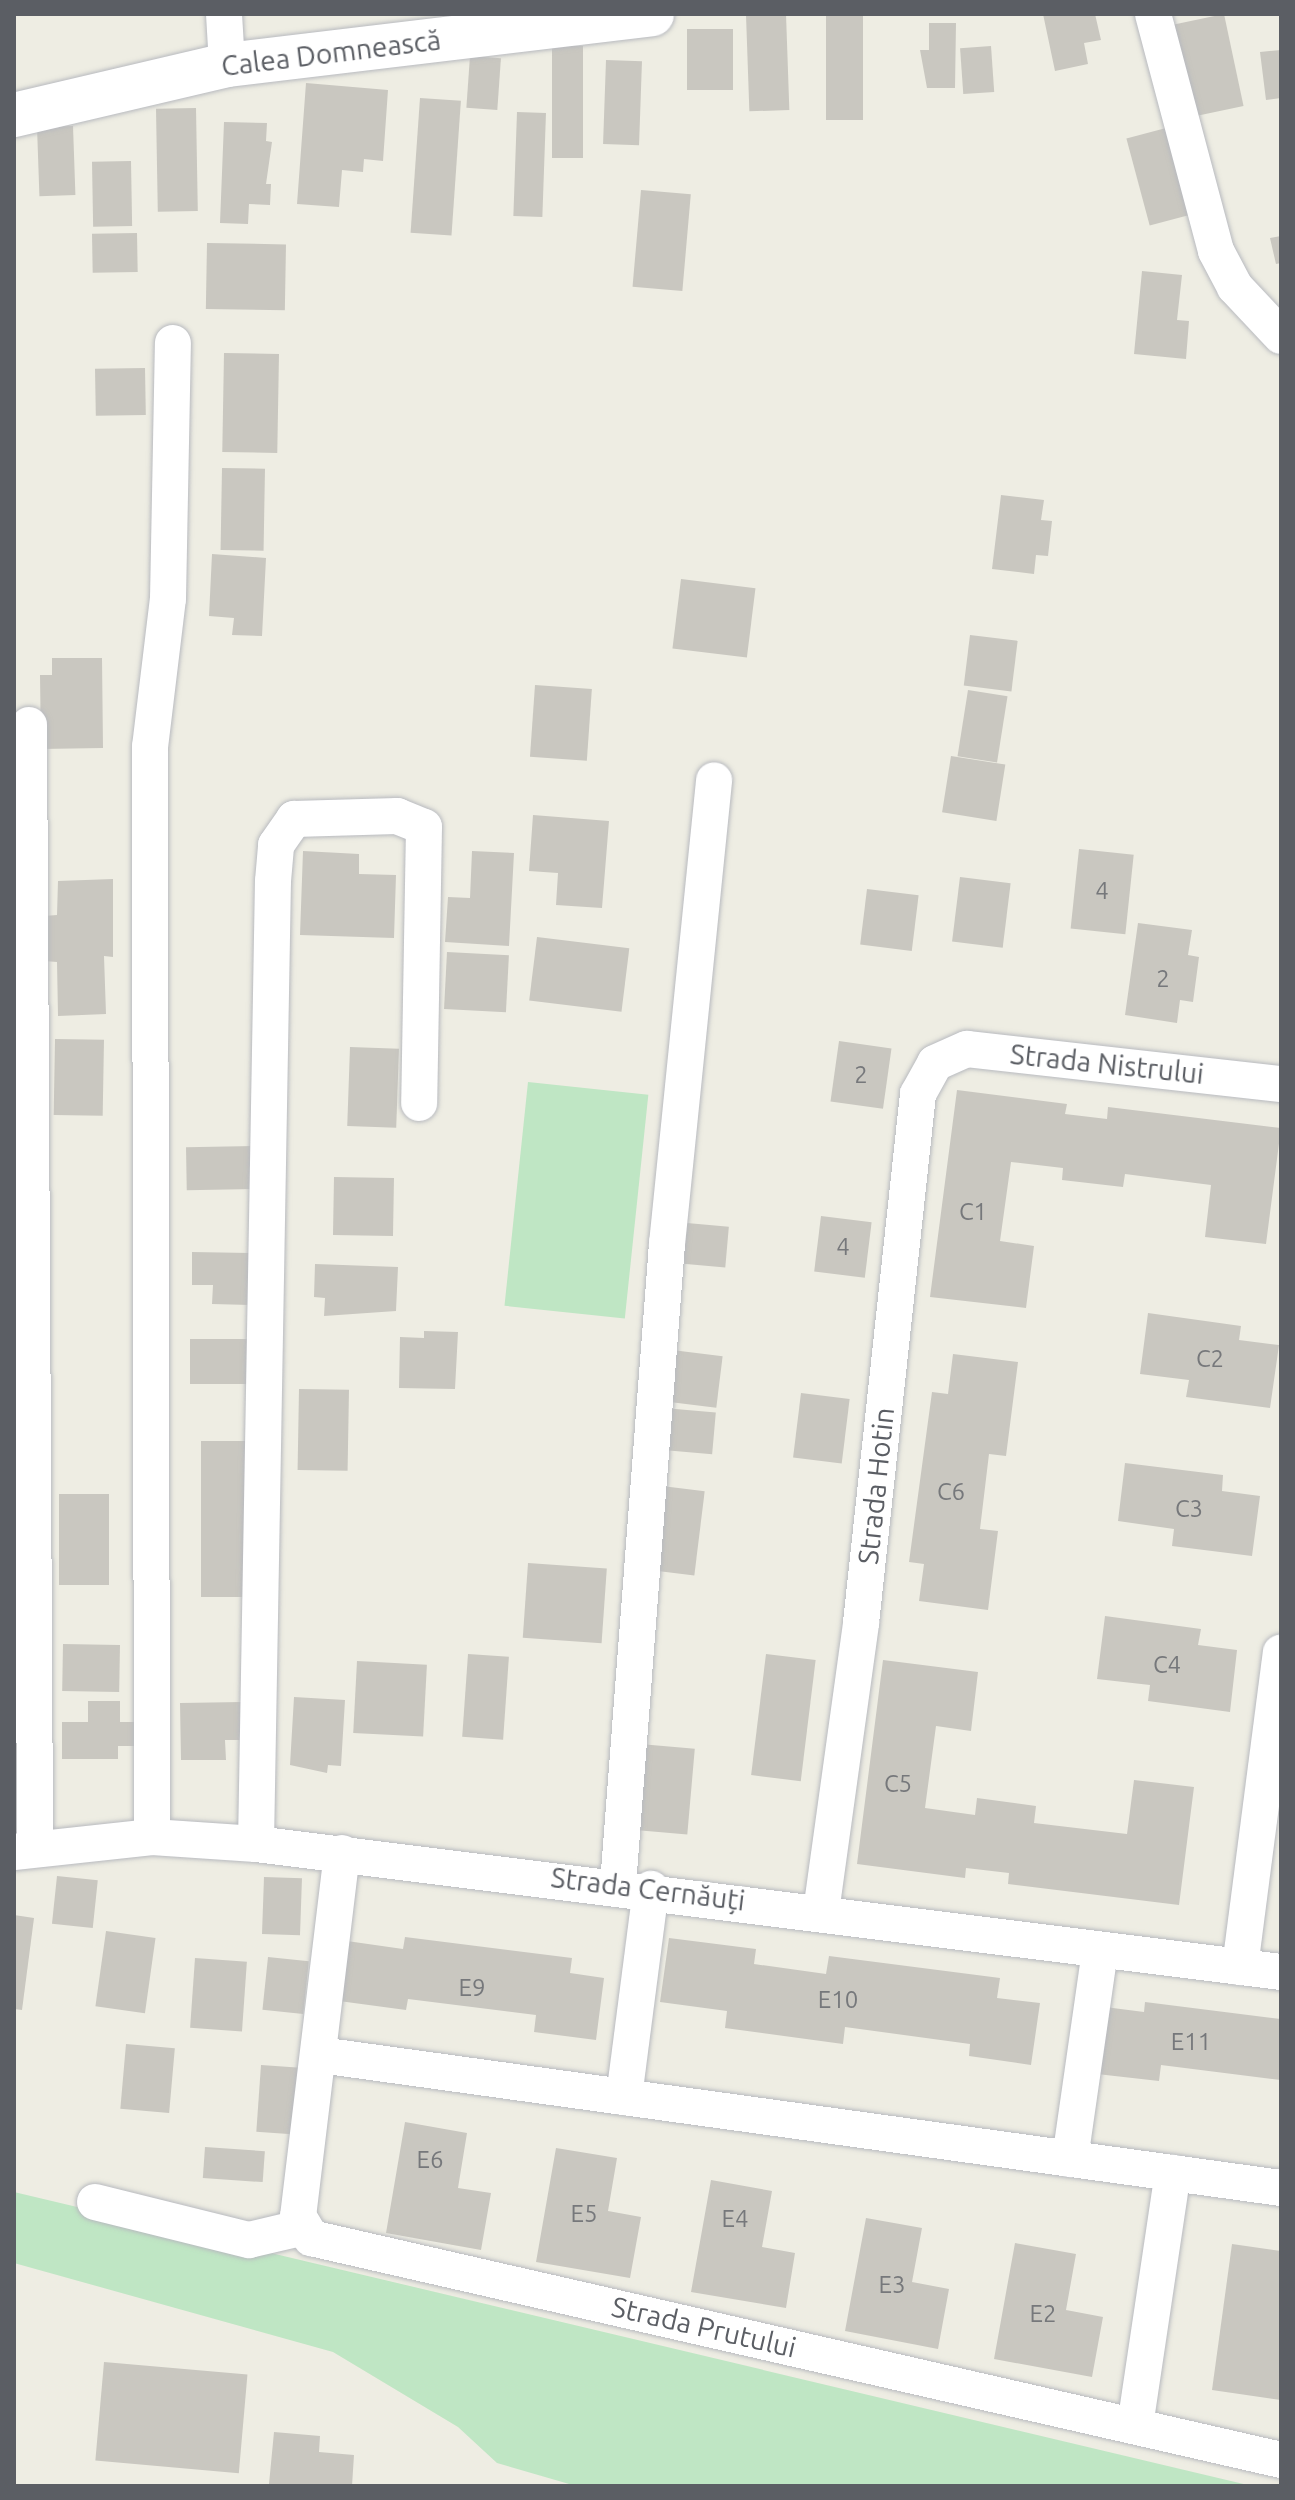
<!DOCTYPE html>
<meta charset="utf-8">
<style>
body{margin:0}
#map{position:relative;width:1295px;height:2500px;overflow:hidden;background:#eeede3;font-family:Ubuntu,sans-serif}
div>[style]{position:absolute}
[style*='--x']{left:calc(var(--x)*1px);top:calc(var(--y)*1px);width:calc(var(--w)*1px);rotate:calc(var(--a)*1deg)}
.green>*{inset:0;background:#bfe6c4;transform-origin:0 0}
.building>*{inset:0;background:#c9c7c0;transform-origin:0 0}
.roads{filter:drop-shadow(0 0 2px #b8babf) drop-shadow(0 0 2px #b8babf)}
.street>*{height:36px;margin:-18px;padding:0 18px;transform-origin:18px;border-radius:18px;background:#fff}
.secondary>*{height:44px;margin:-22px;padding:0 22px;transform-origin:22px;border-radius:22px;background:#fff}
span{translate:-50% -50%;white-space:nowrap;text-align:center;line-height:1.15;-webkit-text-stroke:6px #fff;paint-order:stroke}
.number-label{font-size:24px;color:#76787b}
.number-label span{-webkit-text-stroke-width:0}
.street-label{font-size:28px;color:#5b5e64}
.frame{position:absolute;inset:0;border:16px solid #5b5e64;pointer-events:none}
</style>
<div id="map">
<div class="green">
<i style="left:528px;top:1082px;width:121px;height:225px;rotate:6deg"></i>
<i style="clip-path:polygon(14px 2192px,1252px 2486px,576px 2486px,497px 2463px,458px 2427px,333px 2352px,14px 2263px)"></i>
</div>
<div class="building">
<i style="left:786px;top:14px;width:96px;height:40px;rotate:88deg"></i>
<i style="left:826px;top:14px;width:37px;height:106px"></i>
<i style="clip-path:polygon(1043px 14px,1095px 14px,1101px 40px,1084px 43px,1088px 64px,1055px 71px)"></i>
<i style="left:1224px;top:14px;width:94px;height:51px;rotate:78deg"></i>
<i style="clip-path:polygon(929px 23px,956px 23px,955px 88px,927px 88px,920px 50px,929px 50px)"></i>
<i style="left:687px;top:29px;width:46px;height:61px"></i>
<i style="left:552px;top:46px;width:31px;height:112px"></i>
<i style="left:991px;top:46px;width:46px;height:31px;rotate:86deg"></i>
<i style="clip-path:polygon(1281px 50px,1281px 98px,1266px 100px,1260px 52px)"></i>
<i style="left:470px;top:56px;width:31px;height:52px;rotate:4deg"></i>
<i style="left:606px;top:60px;width:36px;height:84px;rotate:2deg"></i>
<i style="clip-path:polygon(306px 83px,388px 90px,383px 161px,364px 159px,363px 172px,342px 170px,339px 207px,297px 204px)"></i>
<i style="left:420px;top:98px;width:41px;height:135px;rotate:4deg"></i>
<i style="left:196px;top:108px;width:103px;height:40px;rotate:89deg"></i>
<i style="left:517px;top:112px;width:29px;height:104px;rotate:2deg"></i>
<i style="clip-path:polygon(224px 122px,267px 123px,266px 141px,272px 142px,266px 184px,271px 184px,270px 205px,249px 204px,248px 224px,220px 223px)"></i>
<i style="left:73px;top:126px;width:69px;height:36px;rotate:88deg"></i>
<i style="left:1166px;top:128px;width:90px;height:41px;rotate:75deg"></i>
<i style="left:131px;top:161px;width:65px;height:39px;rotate:89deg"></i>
<i style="left:641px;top:190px;width:50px;height:97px;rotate:5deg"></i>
<i style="left:137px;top:233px;width:39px;height:45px;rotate:89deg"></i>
<i style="clip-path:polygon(1281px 236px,1281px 263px,1276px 264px,1270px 238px)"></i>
<i style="left:207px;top:243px;width:79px;height:66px;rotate:1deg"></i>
<i style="clip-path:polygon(1142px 271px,1182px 275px,1177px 320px,1189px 321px,1186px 359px,1134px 354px)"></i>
<i style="left:224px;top:353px;width:55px;height:99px;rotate:1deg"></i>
<i style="left:145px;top:368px;width:47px;height:50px;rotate:89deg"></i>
<i style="left:222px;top:468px;width:43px;height:82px;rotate:1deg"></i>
<i style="clip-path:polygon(1001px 495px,1044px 500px,1041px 520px,1052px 521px,1048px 556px,1036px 555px,1034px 574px,992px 569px)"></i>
<i style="clip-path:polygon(212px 554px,266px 558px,262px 636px,232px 635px,234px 618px,209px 616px)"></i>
<i style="left:681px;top:579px;width:75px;height:70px;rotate:7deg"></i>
<i style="left:970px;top:635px;width:48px;height:51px;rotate:7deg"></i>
<i style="clip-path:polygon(52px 658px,102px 658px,103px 748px,41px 749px,40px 675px,52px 675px)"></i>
<i style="left:535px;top:685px;width:57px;height:72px;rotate:4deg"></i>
<i style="left:968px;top:690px;width:40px;height:67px;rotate:9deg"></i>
<i style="left:951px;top:756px;width:55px;height:57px;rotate:9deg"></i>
<i style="clip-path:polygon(533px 815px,609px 821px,602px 908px,556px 905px,558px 873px,529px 871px)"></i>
<i style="left:1079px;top:849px;width:55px;height:80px;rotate:6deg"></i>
<i style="clip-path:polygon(303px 851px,359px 854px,359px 874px,396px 875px,394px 938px,300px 935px)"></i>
<i style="clip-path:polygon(472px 851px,514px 853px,509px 946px,445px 942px,448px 897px,470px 898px)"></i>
<i style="left:960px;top:877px;width:51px;height:65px;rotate:7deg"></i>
<i style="clip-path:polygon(113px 879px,113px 957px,104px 956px,106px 1014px,58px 1016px,57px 962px,44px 961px,44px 916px,57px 915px,58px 881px)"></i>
<i style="left:867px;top:889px;width:52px;height:56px;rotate:7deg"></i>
<i style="clip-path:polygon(1138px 923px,1192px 930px,1188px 955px,1199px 957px,1193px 1002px,1180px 1000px,1177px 1023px,1125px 1015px)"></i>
<i style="left:537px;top:937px;width:93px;height:64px;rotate:7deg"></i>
<i style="left:447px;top:952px;width:62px;height:57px;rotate:3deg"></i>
<i style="left:55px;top:1039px;width:49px;height:76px;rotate:1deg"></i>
<i style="left:839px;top:1041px;width:53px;height:61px;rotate:8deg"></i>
<i style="left:350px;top:1047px;width:49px;height:79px;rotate:2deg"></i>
<i style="clip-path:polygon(957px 1090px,1067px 1104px,1065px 1114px,1107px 1119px,1108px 1107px,1281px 1128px,1266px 1244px,1205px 1237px,1211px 1185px,1125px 1174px,1123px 1187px,1062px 1180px,1063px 1168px,1011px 1162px,1000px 1241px,1034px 1246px,1026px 1308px,930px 1297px)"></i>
<i style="left:254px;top:1146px;width:43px;height:68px;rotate:89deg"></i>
<i style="left:334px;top:1177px;width:60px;height:58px;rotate:1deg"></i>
<i style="left:821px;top:1216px;width:51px;height:56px;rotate:7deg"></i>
<i style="left:687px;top:1223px;width:42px;height:41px;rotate:5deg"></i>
<i style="clip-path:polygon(192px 1252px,250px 1253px,250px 1305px,212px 1304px,213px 1285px,192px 1285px)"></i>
<i style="clip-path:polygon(315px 1264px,398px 1267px,396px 1311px,324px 1316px,325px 1298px,314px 1297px)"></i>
<i style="clip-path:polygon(1148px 1313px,1241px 1326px,1239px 1340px,1279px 1345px,1270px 1408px,1186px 1397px,1189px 1380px,1140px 1374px)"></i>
<i style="clip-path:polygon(424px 1331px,458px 1332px,455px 1389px,399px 1388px,400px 1337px,424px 1338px)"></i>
<i style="left:190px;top:1339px;width:58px;height:45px"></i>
<i style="left:672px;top:1350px;width:51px;height:52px;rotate:7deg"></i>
<i style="clip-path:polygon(953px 1354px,1018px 1362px,1006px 1456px,989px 1454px,980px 1529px,998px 1531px,988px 1610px,919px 1601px,924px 1564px,909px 1562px,932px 1392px,948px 1394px)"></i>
<i style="left:299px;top:1389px;width:50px;height:81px;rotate:1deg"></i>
<i style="left:801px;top:1393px;width:49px;height:65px;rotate:7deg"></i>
<i style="left:664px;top:1408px;width:52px;height:42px;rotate:5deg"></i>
<i style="left:201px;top:1441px;width:50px;height:156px"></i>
<i style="clip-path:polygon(1125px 1463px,1223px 1475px,1222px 1491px,1260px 1496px,1252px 1556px,1172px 1546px,1174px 1529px,1118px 1521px)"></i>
<i style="left:662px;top:1486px;width:43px;height:85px;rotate:7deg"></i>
<i style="left:59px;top:1494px;width:50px;height:91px"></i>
<i style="left:528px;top:1563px;width:79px;height:75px;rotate:4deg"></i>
<i style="clip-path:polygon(1105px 1616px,1201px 1629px,1198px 1645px,1237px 1650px,1230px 1712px,1148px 1701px,1150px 1685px,1097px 1679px)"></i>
<i style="left:63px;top:1644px;width:57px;height:47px;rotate:1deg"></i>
<i style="left:468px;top:1654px;width:41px;height:83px;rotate:4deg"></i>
<i style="left:766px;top:1654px;width:50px;height:122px;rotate:7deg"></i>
<i style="clip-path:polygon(883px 1660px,978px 1672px,971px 1731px,936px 1726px,925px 1808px,975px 1815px,977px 1798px,1036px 1806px,1034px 1823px,1127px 1834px,1134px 1780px,1194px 1787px,1179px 1905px,1008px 1884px,1009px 1873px,966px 1868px,965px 1878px,857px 1864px)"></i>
<i style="left:357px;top:1661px;width:70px;height:72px;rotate:3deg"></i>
<i style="clip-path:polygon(294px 1697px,345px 1700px,341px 1766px,328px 1765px,327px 1773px,290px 1765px)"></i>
<i style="clip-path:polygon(88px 1701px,120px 1701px,120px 1722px,136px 1722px,136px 1746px,118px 1746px,118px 1759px,62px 1759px,62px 1722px,88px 1722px)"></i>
<i style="clip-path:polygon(242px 1702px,242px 1740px,225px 1740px,226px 1760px,181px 1760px,180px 1703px)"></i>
<i style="left:640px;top:1744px;width:55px;height:86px;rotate:5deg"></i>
<i style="left:57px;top:1876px;width:41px;height:48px;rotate:6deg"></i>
<i style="left:264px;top:1877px;width:38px;height:57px;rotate:2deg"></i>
<i style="clip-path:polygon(14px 1915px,34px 1918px,22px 2010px,14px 2009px)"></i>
<i style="left:106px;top:1931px;width:50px;height:76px;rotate:8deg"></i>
<i style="clip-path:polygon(405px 1937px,572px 1958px,570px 1973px,604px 1978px,596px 2040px,534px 2032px,536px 2015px,408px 1999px,406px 2010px,339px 2001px,347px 1941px,403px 1949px)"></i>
<i style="clip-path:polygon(669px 1938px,756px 1949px,754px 1964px,826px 1974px,829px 1956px,1000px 1978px,997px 1998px,1040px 2003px,1031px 2065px,969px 2056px,970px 2044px,845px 2027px,843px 2044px,725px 2028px,727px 2011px,660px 2002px)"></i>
<i style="left:268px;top:1957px;width:41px;height:53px;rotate:6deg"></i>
<i style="left:195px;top:1958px;width:52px;height:70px;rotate:4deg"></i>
<i style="clip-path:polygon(1145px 2002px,1281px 2019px,1281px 2080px,1161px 2065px,1159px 2081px,1097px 2074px,1105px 2007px,1144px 2012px)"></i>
<i style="left:126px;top:2044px;width:49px;height:65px;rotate:5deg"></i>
<i style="left:261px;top:2065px;width:43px;height:67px;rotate:4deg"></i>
<i style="clip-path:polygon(405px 2122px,467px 2133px,458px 2188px,491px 2193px,481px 2250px,386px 2233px)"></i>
<i style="left:205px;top:2147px;width:60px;height:31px;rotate:4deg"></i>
<i style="clip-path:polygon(556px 2148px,617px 2158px,608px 2211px,641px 2217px,630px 2278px,536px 2262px)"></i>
<i style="clip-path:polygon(711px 2180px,772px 2191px,762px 2247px,795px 2253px,786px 2308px,691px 2292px)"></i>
<i style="clip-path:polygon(866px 2218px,922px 2228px,912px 2282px,949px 2289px,938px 2349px,845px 2331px)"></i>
<i style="clip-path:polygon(1015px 2243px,1076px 2254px,1066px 2310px,1103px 2317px,1092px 2377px,994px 2359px)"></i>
<i style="clip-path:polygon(1232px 2244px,1281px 2251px,1281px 2400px,1212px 2390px)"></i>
<i style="left:104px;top:2362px;width:144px;height:99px;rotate:5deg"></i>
<i style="clip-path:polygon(274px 2432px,320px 2436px,319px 2452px,354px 2455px,352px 2486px,269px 2484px)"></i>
</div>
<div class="roads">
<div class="street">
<i style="--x:224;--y:14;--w:51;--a:86.6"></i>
<i style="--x:1153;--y:14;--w:245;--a:75.1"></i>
<i style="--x:1216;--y:251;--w:41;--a:62.2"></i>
<i style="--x:1235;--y:287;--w:67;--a:46.8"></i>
<i style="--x:29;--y:725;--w:1123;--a:89.69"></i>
<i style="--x:152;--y:1837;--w:1090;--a:-90.11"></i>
<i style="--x:150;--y:747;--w:149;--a:-83.1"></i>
<i style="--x:168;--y:599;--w:256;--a:-88.9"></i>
<i style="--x:256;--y:1844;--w:963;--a:-88.99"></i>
<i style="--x:273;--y:881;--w:36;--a:-85"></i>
<i style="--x:276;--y:845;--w:32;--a:-55"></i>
<i style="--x:294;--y:819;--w:103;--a:-1.7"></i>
<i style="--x:397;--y:816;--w:29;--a:22"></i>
<i style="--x:424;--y:827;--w:276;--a:91"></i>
<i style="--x:14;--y:1852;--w:139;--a:-6.2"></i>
<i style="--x:152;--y:1837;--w:104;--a:3.9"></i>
<i style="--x:256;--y:1844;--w:1033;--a:7.12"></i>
<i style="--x:342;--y:1853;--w:366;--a:96.9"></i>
<i style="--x:298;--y:2216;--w:26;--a:59"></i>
<i style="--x:311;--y:2238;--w:995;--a:12.89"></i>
<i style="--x:618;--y:1885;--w:643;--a:-85.63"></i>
<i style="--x:667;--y:1244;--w:466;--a:-84.2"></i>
<i style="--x:821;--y:1912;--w:292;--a:-82.1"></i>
<i style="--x:861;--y:1623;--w:532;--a:-83.85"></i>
<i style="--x:918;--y:1094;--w:35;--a:-61"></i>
<i style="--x:935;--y:1063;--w:35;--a:-24"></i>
<i style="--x:967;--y:1049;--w:316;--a:6.4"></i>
<i style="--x:1240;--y:1967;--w:317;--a:-82.6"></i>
<i style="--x:320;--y:2055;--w:970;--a:7.88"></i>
<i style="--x:624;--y:2097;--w:210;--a:-82.6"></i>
<i style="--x:1070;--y:2159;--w:210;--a:-81.8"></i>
<i style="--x:95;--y:2202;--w:159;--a:13.9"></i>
<i style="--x:249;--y:2240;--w:52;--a:-13.2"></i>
<i style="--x:1135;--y:2426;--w:256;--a:-81.5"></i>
</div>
<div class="secondary">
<i style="--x:14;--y:115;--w:219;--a:-13.2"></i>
<i style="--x:227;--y:65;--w:428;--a:-6.8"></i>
</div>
</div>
<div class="number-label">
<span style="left:1102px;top:891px">4</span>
<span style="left:1163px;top:979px">2</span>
<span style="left:861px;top:1075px">2</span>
<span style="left:973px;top:1212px">C1</span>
<span style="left:843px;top:1247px">4</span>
<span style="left:1210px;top:1359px">C2</span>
<span style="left:951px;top:1492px">C6</span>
<span style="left:1189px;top:1509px">C3</span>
<span style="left:1167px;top:1665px">C4</span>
<span style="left:898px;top:1784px">C5</span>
<span style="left:472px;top:1988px">E9</span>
<span style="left:838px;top:2000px">E10</span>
<span style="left:1191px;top:2042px">E11</span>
<span style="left:430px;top:2160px">E6</span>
<span style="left:584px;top:2214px">E5</span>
<span style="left:735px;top:2219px">E4</span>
<span style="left:892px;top:2285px">E3</span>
<span style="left:1043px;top:2314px">E2</span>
</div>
<div class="street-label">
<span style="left:331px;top:53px;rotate:-7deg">Calea Domnească</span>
<span style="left:1107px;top:1064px;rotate:6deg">Strada Nistrului</span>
<span style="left:876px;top:1486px;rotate:-84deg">Strada Hotin</span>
<span style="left:648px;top:1889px;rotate:7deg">Strada Cernăuți</span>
<span style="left:704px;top:2327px;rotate:13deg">Strada Prutului</span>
</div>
<div class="frame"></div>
</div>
